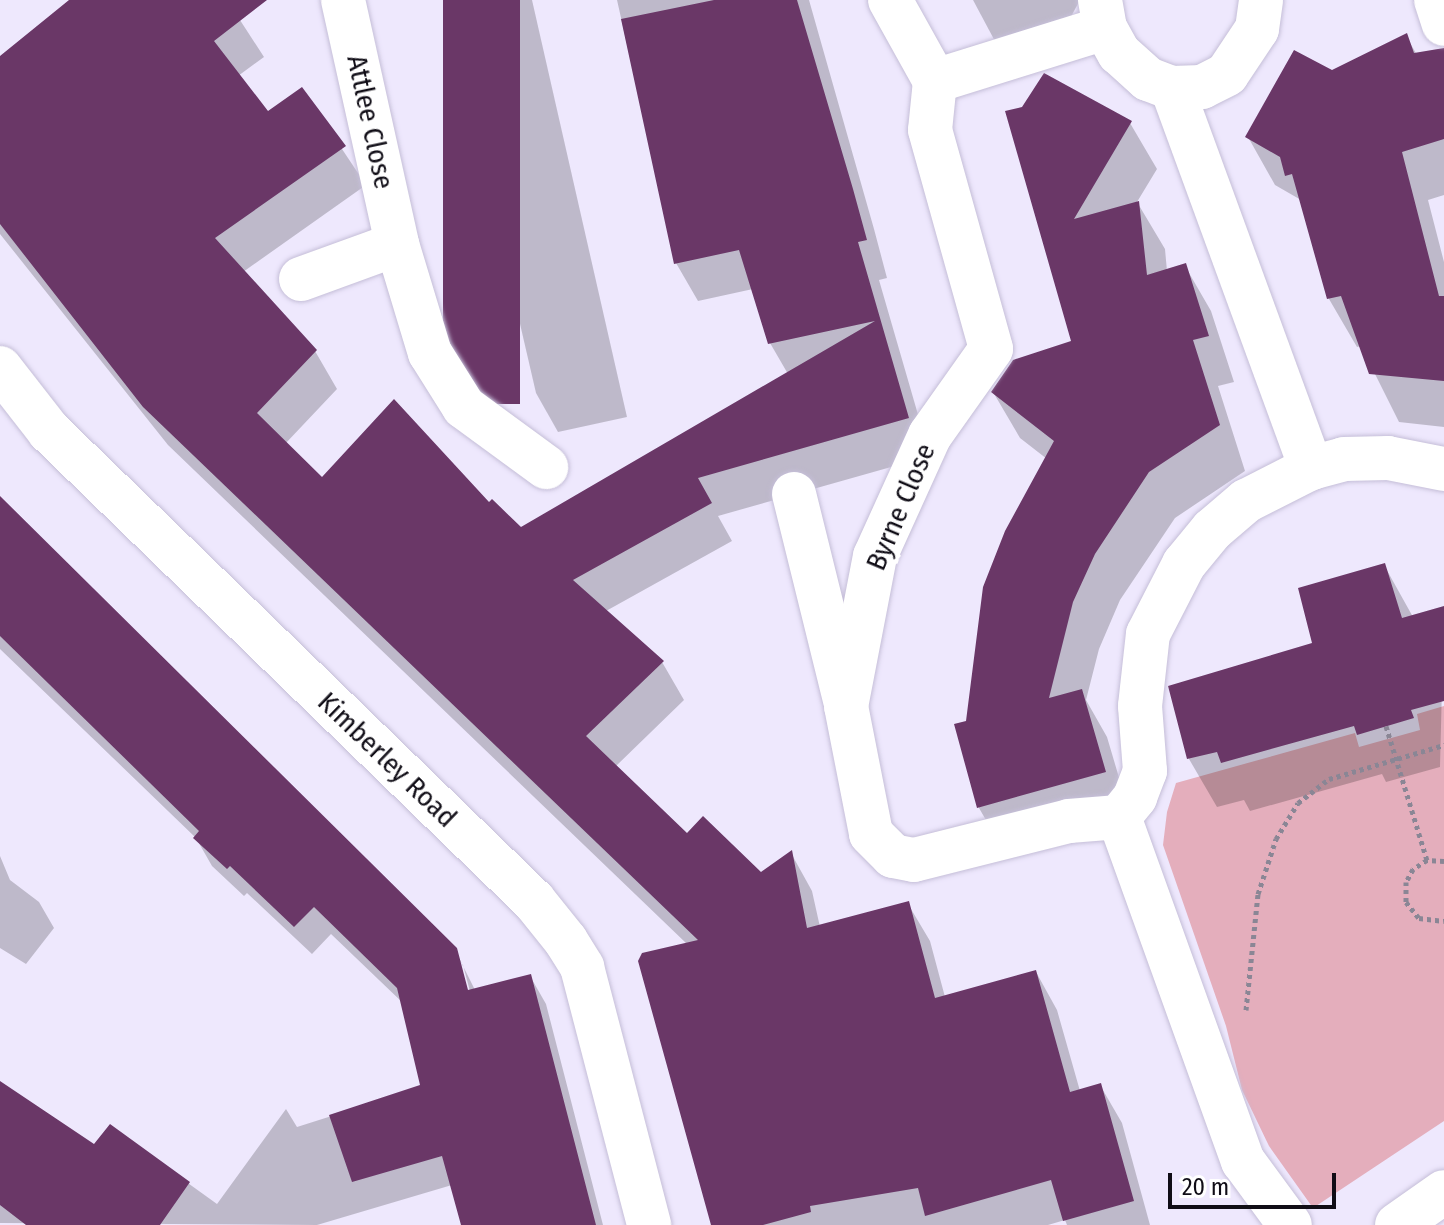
<!DOCTYPE html>
<style>
body{margin:0}
#map{position:relative;width:1444px;height:1225px;overflow:hidden;background:#eee8fd;font-family:"Fira Sans Condensed",sans-serif}
div>[style]{position:absolute}
[style*='--x']{left:calc(var(--x)*1px);top:calc(var(--y)*1px);width:calc(var(--w)*1px);rotate:calc(var(--a)*1deg)}
.green>*{inset:0;background:#e4aebc}
.shadow>*{inset:0;background:#0003}
.building>*{inset:0;background:#6a3767;transform-origin:0 0}
.path>*{height:5px;margin-top:-2.5px;transform-origin:0;background:repeating-linear-gradient(90deg,#8a8695 0 4px,transparent 0 8px)}
.roads{filter:drop-shadow(0 0 2px #c5bed8) drop-shadow(0 0 2px #c5bed8)}
.minor>*{height:44px;margin:-22px;padding:0 22px;transform-origin:22px;border-radius:22px;background:#fff}
span{translate:-50% -50%;white-space:nowrap;text-align:center;line-height:1.15;-webkit-text-stroke:8px #fff;paint-order:stroke}
.street-label{font-size:28px;color:#100d16}
.scale{position:absolute;left:1168px;top:1173px;width:168px;height:36px;box-sizing:border-box;border:4px solid #100d16;border-top:0;padding-left:10px;font-size:24px;line-height:28px;white-space:nowrap;color:#100d16;-webkit-text-stroke:6px #fff;paint-order:stroke}
</style>
<div id="map">
<div class="green">
<i style="clip-path:polygon(1444px 706px,1444px 1121px,1313px 1208px,1269px 1146px,1242px 1090px,1226px 1026px,1163px 845px,1167px 812px,1176px 783px,1355px 733px,1359px 747px,1420px 730px,1417px 714px)"></i>
</div>
<div class="shadow">
<i style="clip-path:polygon(70px 0,227px 0,264px 57px,238px 76px,268px 114px,302px 89px,366px 185px,243px 272px,315px 351px,337px 389px,285px 444px,322px 480px,489px 505px,521px 530px,788px 374px,770px 343px,753px 289px,698px 301px,676px 263px,617px 0,809px 0,874px 229px,887px 278px,879px 280px,930px 456px,718px 516px,732px 541px,606px 611px,662px 662px,684px 700px,615px 767px,687px 836px,761px 874px,791px 853px,812px 891px,820px 927px,908px 904px,930px 941px,945px 997px,1036px 972px,1057px 1010px,1080px 1091px,1100px 1085px,1122px 1123px,1150px 1225px,1067px 1225px,1065px 1220px,1048px 1225px,712px 1225px,687px 944px,168px 445px,0 234px,0 58px)"></i>
<i style="clip-path:polygon(445px 0,532px 0,627px 417px,558px 432px,536px 393px)"></i>
<i style="clip-path:polygon(973px 0,1080px 0,1048px 59px,997px 45px)"></i>
<i style="clip-path:polygon(1406px 36px,1417px 55px,1444px 51px,1444px 195px,1428px 200px,1444px 262px,1444px 427px,1399px 422px,1361px 346px,1357px 347px,1329px 299px,1301px 200px,1275px 185px,1248px 137px,1332px 73px)"></i>
<i style="clip-path:polygon(1007px 113px,1130px 123px,1157px 169px,1137px 202px,1165px 249px,1167px 271px,1185px 266px,1211px 311px,1234px 382px,1218px 386px,1245px 471px,1175px 518px,1120px 600px,1099px 649px,1086px 700px,1107px 737px,1131px 818px,1005px 853px,979px 808px,968px 722px,1047px 459px,1020px 438px,993px 392px,1073px 342px)"></i>
<i style="clip-path:polygon(evenodd,0 512px,455px 950px,475px 990px,530px 976px,546px 1004px,603px 1225px,463px 1225px,452px 1185px,317px 1225px,0 1223px,0 1083px,95px 1146px,110px 1127px,217px 1204px,286px 1109px,297px 1127px,423px 1087px,403px 1003px,331px 934px,312px 954px,247px 893px,244px 896px,212px 866px,196px 838px,0 649px,0 512px,458px 959px,463px 965px,472px 999px,468px 1000px,458px 959px)"></i>
<i style="clip-path:polygon(1384px 565px,1413px 617px,1444px 608px,1440px 767px,1386px 782px,1382px 774px,1250px 811px,1244px 800px,1217px 807px,1189px 759px,1170px 687px,1315px 645px)"></i>
<i style="clip-path:polygon(0 856px,10px 880px,39px 902px,54px 928px,26px 964px,0 948px)"></i>
</div>
<div class="building">
<i style="clip-path:polygon(69px 0,267px 0,214px 41px,268px 111px,302px 87px,346px 146px,215px 238px,317px 350px,257px 413px,322px 477px,394px 399px,489px 502px,492px 499px,521px 527px,875px 321px,768px 344px,739px 250px,674px 264px,621px 19px,714px 0,797px 0,853px 189px,867px 240px,858px 242px,909px 418px,698px 478px,712px 503px,573px 580px,664px 661px,586px 736px,687px 833px,703px 816px,761px 872px,792px 850px,807px 928px,909px 901px,935px 998px,1036px 970px,1070px 1092px,1101px 1083px,1134px 1201px,1063px 1221px,1051px 1180px,925px 1216px,918px 1188px,810px 1206px,811px 1212px,763px 1225px,711px 1225px,638px 961px,642px 953px,698px 940px,143px 407px,0 224px,0 56px)"></i>
<i style="left:443px;top:0;width:77px;height:404px"></i>
<i style="clip-path:polygon(1407px 33px,1414px 53px,1444px 48px,1444px 139px,1402px 152px,1439px 296px,1444px 296px,1444px 381px,1369px 374px,1341px 296px,1327px 299px,1292px 174px,1285px 176px,1280px 157px,1245px 137px,1294px 50px,1332px 70px)"></i>
<i style="clip-path:polygon(1044px 73px,1132px 121px,1074px 219px,1139px 201px,1147px 275px,1186px 263px,1209px 336px,1193px 340px,1220px 425px,1149px 472px,1095px 554px,1073px 602px,1049px 698px,1082px 689px,1106px 772px,977px 808px,954px 724px,966px 721px,983px 587px,1005px 531px,1054px 441px,991px 392px,1013px 360px,1071px 341px,1005px 111px,1022px 107px)"></i>
<i style="clip-path:polygon(0 496px,457px 948px,468px 990px,531px 974px,596px 1225px,461px 1225px,442px 1156px,352px 1182px,329px 1115px,420px 1085px,397px 988px,314px 907px,294px 927px,230px 866px,227px 869px,193px 838px,199px 831px,0 636px)"></i>
<i style="clip-path:polygon(1385px 563px,1402px 618px,1444px 606px,1444px 701px,1411px 710px,1414px 718px,1357px 735px,1354px 726px,1221px 763px,1217px 752px,1187px 759px,1168px 686px,1312px 643px,1298px 588px)"></i>
<i style="clip-path:polygon(0 1081px,94px 1144px,110px 1124px,190px 1182px,160px 1225px,26px 1225px,0 1205px)"></i>
</div>
<div class="path">
<i style="--x:1386;--y:726;--w:140;--a:73"></i>
<i style="--x:1444;--y:861;--w:17;--a:-177"></i>
<i style="--x:1427;--y:860;--w:17;--a:147"></i>
<i style="--x:1413;--y:869;--w:15;--a:118"></i>
<i style="--x:1406;--y:882;--w:20;--a:90"></i>
<i style="--x:1406;--y:902;--w:21;--a:51"></i>
<i style="--x:1419;--y:918;--w:25;--a:7"></i>
<i style="--x:1246;--y:1010;--w:117;--a:-84.1"></i>
<i style="--x:1258;--y:894;--w:58;--a:-71.9"></i>
<i style="--x:1276;--y:839;--w:42;--a:-58.6"></i>
<i style="--x:1298;--y:803;--w:39;--a:-38"></i>
<i style="--x:1329;--y:779;--w:120;--a:-16.5"></i>
</div>
<div class="roads">
<div class="minor">
<i style="--x:343;--y:0;--w:250;--a:77.5"></i>
<i style="--x:397;--y:244;--w:114;--a:73.2"></i>
<i style="--x:430;--y:353;--w:64;--a:57.8"></i>
<i style="--x:464;--y:407;--w:102;--a:36.2"></i>
<i style="--x:890;--y:0;--w:93;--a:60.9"></i>
<i style="--x:935;--y:81;--w:49;--a:95.8"></i>
<i style="--x:930;--y:130;--w:227;--a:74.4"></i>
<i style="--x:991;--y:349;--w:105;--a:125.3"></i>
<i style="--x:930;--y:435;--w:133;--a:114.4"></i>
<i style="--x:875;--y:556;--w:153;--a:100.9"></i>
<i style="--x:846;--y:706;--w:130;--a:78.9"></i>
<i style="--x:871;--y:834;--w:31;--a:45"></i>
<i style="--x:893;--y:856;--w:21;--a:11"></i>
<i style="--x:914;--y:860;--w:160;--a:-14.1"></i>
<i style="--x:1069;--y:821;--w:50;--a:-4.6"></i>
<i style="--x:1100;--y:0;--w:28;--a:80"></i>
<i style="--x:1105;--y:28;--w:29;--a:61"></i>
<i style="--x:1119;--y:53;--w:39;--a:42"></i>
<i style="--x:1148;--y:79;--w:26;--a:21"></i>
<i style="--x:1172;--y:88;--w:30;--a:-2"></i>
<i style="--x:1202;--y:87;--w:28;--a:-27"></i>
<i style="--x:1227;--y:74;--w:54;--a:-56.3"></i>
<i style="--x:1257;--y:29;--w:29;--a:-82"></i>
<i style="--x:1436;--y:0;--w:25;--a:72"></i>
<i style="--x:935;--y:81;--w:178;--a:-17.3"></i>
<i style="--x:1172;--y:88;--w:405;--a:69.9"></i>
<i style="--x:301;--y:279;--w:102;--a:-20"></i>
<i style="--x:0;--y:368;--w:80;--a:52.1"></i>
<i style="--x:49;--y:431;--w:675;--a:44.1"></i>
<i style="--x:534;--y:901;--w:51;--a:51.3"></i>
<i style="--x:566;--y:941;--w:31;--a:58"></i>
<i style="--x:582;--y:967;--w:267;--a:75.4"></i>
<i style="--x:794;--y:494;--w:212;--a:76.1"></i>
<i style="--x:1119;--y:817;--w:26;--a:-51"></i>
<i style="--x:1135;--y:797;--w:28;--a:-69"></i>
<i style="--x:1145;--y:771;--w:65;--a:-94.4"></i>
<i style="--x:1140;--y:706;--w:72;--a:-83.7"></i>
<i style="--x:1148;--y:634;--w:79;--a:-62.8"></i>
<i style="--x:1184;--y:564;--w:44;--a:-50.5"></i>
<i style="--x:1212;--y:530;--w:45;--a:-40.5"></i>
<i style="--x:1246;--y:501;--w:73;--a:-26.9"></i>
<i style="--x:1311;--y:468;--w:34;--a:-15"></i>
<i style="--x:1344;--y:459;--w:44;--a:-1.3"></i>
<i style="--x:1388;--y:458;--w:57;--a:11.1"></i>
<i style="--x:1119;--y:817;--w:366;--a:70.2"></i>
<i style="--x:1243;--y:1161;--w:79;--a:53.7"></i>
<i style="--x:1397;--y:1225;--w:57;--a:-35.1"></i>
</div>
</div>
<div class="street-label">
<span style="left:370px;top:122px;rotate:78deg">Attlee Close</span>
<span style="left:901px;top:507px;rotate:-67deg">Byrne Close</span>
<span style="left:387px;top:760px;rotate:44deg">Kimberley Road</span>
</div>
<div class="scale">20 m</div>
</div>
